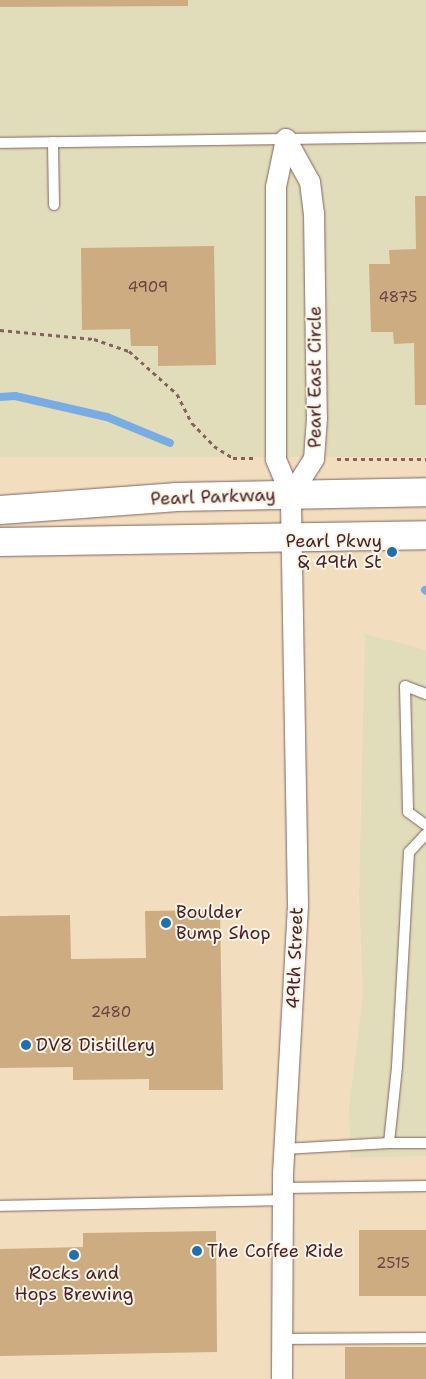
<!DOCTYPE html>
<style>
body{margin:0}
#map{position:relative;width:426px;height:1379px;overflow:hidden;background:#f2debf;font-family:"Shantell Sans",sans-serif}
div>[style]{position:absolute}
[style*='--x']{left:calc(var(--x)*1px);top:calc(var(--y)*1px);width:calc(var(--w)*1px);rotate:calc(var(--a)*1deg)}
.built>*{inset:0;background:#e1dcba;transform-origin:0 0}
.stream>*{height:8px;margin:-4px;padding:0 4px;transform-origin:4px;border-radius:4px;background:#79abe5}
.building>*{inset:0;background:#cdac82;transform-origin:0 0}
.path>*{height:3px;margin-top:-1.5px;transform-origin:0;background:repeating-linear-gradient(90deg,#85625f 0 4px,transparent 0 8px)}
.roads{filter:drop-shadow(0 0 1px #85625f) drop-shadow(0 0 1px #85625f)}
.lane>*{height:10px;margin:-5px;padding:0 5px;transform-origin:5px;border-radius:5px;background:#fff}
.street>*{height:20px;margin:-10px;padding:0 10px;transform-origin:10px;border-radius:10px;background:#fff}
.secondary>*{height:28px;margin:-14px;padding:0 14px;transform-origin:14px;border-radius:14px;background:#fff}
.dots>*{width:14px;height:14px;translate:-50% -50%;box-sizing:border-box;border:2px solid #fcf5e5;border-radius:50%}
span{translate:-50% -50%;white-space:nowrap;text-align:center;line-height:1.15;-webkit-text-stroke:4px #fcf5e5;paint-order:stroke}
.number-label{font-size:15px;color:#6b4241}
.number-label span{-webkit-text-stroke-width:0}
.street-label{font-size:18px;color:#4a1f2b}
.poi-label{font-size:18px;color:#4a1f2b}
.right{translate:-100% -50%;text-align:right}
.left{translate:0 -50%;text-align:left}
</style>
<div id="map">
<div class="built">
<i style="left:0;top:0;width:426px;height:457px"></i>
<i style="clip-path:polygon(365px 634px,426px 650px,426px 1156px,351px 1158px,349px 1109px,363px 993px,359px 896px)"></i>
</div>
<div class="stream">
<i style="--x:0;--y:397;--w:15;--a:-4"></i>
<i style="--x:15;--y:396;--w:94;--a:12.9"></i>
<i style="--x:107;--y:417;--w:68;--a:22.4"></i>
<i style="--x:425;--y:590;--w:1;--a:45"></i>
</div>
<div class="building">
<i style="clip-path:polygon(0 0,188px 0,188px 6px,0 7px)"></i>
<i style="clip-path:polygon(415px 196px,426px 196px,426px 405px,415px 405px,414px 343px,394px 344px,393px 332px,371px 332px,369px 264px,390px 264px,389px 250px,416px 249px)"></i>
<i style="clip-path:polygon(214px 246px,216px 365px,158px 366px,158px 346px,131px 346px,130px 329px,82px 330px,81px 248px)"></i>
<i style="clip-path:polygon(220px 910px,223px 1090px,149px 1090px,149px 1079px,73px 1080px,73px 1067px,0 1068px,0 916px,70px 915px,71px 959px,146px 958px,145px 911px)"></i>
<i style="left:426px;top:1230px;width:66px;height:67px;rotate:90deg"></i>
<i style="clip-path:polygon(216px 1231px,217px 1352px,0 1356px,0 1249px,83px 1247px,83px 1233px)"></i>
<i style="left:426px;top:1347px;width:32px;height:81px;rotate:90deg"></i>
</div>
<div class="path">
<i style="--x:0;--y:330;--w:94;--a:5.5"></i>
<i style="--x:94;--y:339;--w:37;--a:19"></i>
<i style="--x:129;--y:351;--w:64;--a:41.9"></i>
<i style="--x:177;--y:394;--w:33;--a:63"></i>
<i style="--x:192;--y:423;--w:32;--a:46"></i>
<i style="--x:214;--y:446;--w:22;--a:32"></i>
<i style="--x:233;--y:458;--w:20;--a:0"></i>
<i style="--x:337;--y:459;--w:89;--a:0"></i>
</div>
<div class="roads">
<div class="lane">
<i style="--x:53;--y:142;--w:63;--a:89.1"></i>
<i style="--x:0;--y:143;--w:426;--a:-0.8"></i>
<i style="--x:426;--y:694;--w:22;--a:-159"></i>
<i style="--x:405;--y:686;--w:126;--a:88.6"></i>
<i style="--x:408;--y:812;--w:22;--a:36"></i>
<i style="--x:426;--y:834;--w:25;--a:133"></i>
<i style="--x:409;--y:852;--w:215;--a:93.2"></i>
<i style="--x:397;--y:1067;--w:76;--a:96"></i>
<i style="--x:389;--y:1143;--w:37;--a:0"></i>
<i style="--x:284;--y:1149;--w:105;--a:-3.3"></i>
<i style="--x:283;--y:1188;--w:143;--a:-0.8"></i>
<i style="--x:0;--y:1206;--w:283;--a:-1.2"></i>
<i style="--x:282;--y:1339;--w:144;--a:-0.4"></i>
</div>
<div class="street">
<i style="--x:286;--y:139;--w:49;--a:60.8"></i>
<i style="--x:310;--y:182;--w:31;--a:83"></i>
<i style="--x:314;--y:213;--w:205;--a:89.2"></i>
<i style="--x:317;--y:418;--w:41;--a:94.2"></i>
<i style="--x:314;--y:459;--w:43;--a:122.6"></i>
<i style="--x:282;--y:1379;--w:205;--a:-89.7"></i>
<i style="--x:283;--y:1174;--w:269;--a:-86.8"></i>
<i style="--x:298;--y:905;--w:410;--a:-91"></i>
<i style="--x:291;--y:495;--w:39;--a:-113"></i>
<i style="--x:276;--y:459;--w:272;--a:-90"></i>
<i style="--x:276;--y:187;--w:49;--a:-78.2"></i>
</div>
<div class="secondary">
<i style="--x:0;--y:510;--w:175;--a:-4.2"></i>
<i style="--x:175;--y:497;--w:251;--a:-1.1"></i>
<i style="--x:0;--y:542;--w:426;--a:-0.9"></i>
</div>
</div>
<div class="dots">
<i style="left:392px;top:552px;background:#1f6fb2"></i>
<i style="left:166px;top:923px;background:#1f6fb2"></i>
<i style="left:26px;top:1045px;background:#1f6fb2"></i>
<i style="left:197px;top:1251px;background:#1f6fb2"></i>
<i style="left:74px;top:1255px;background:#1f6fb2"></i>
</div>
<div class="number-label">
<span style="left:148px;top:288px">4909</span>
<span style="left:398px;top:298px">4875</span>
<span style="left:111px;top:1013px">2480</span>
<span style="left:393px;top:1264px">2515</span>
</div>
<div class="street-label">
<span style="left:315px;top:377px;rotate:-90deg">Pearl East Circle</span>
<span style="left:213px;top:497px;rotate:-2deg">Pearl Parkway</span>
<span style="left:295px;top:958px;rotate:-88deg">49th Street</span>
</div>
<div class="poi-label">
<span class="right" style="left:382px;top:552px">Pearl Pkwy<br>&amp; 49th St</span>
<span class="left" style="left:176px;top:923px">Boulder<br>Bump Shop</span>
<span class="left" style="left:36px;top:1045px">DV8 Distillery</span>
<span class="left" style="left:207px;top:1251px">The Coffee Ride</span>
<span style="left:74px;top:1284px">Rocks and<br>Hops Brewing</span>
</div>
</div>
